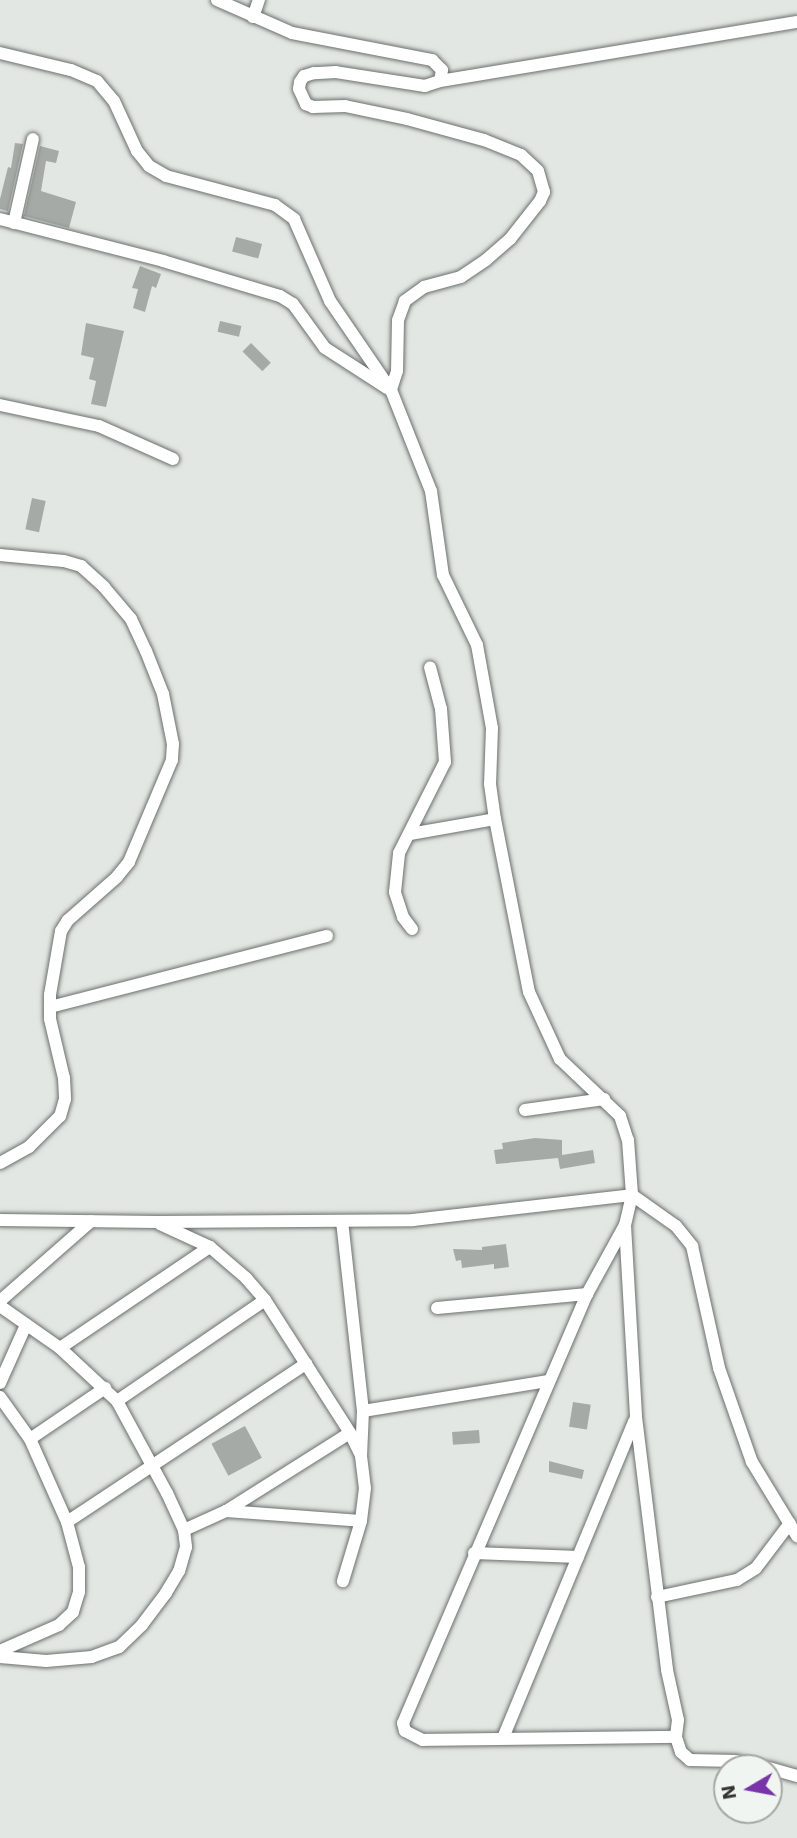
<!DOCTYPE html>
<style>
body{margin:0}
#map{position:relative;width:797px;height:1838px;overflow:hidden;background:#e2e7e4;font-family:"Work Sans",sans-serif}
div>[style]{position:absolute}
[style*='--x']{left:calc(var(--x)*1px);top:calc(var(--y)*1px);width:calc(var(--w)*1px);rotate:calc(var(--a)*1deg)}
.building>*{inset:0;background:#a5aaa6;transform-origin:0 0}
.roads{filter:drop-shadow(0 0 2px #6c706d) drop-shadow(0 0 2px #6c706d)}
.minor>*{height:12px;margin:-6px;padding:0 6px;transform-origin:6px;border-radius:6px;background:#fff}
span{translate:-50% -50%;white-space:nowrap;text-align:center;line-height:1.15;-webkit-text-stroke:5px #f0f5f1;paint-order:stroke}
.north{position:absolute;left:713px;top:1754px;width:70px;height:70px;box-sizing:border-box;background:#f0f5f1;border:2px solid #a4a8a5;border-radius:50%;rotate:260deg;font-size:19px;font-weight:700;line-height:28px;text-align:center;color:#323432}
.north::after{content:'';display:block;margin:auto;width:24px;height:32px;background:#7834a8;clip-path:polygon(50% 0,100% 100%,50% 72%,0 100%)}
</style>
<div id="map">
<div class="building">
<i style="clip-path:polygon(15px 143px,23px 144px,8px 211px,0 209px,0 199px,8px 167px,11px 168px)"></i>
<i style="clip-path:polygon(40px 146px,59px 151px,56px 163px,46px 161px,41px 191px,76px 202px,69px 228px,24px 216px)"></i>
<i style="left:236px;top:237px;width:27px;height:15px;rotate:15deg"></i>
<i style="clip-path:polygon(140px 266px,161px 274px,156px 288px,152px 286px,145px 312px,133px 308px,138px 289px,132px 288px)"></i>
<i style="left:220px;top:321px;width:22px;height:11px;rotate:13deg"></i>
<i style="clip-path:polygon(86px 323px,124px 331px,106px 407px,91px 404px,96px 381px,89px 379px,94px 358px,81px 355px)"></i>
<i style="left:251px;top:343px;width:28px;height:12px;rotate:45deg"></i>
<i style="left:32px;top:498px;width:14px;height:32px;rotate:12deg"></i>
<i style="clip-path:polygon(535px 1138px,562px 1140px,562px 1155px,593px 1150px,595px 1163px,560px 1169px,558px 1158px,496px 1164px,494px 1150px,503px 1149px,502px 1143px)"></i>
<i style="clip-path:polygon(506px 1244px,509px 1267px,494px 1269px,494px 1264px,462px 1268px,461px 1260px,456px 1261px,453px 1249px,482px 1250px,482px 1247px)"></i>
<i style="left:573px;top:1402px;width:18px;height:25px;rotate:9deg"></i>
<i style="left:245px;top:1426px;width:36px;height:38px;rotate:62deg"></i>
<i style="left:479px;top:1430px;width:13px;height:27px;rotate:86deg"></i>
<i style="clip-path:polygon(549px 1461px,584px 1470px,582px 1479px,549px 1472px)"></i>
</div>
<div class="roads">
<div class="minor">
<i style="--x:217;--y:0;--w:82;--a:23.7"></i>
<i style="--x:292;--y:33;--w:143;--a:10.9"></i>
<i style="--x:432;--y:60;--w:14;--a:45"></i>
<i style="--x:442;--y:70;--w:11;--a:100"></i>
<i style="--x:440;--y:81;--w:16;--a:162"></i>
<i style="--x:425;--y:86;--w:90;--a:-171.1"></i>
<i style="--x:336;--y:72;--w:22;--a:177"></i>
<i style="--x:314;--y:73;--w:10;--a:163"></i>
<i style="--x:304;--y:76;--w:7;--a:124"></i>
<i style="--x:300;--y:82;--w:7;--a:98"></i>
<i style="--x:299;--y:89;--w:17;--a:65"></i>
<i style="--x:306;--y:104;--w:8;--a:23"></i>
<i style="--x:313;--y:107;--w:32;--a:-2"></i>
<i style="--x:345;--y:106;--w:63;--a:11.8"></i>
<i style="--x:407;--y:119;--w:80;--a:15.3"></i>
<i style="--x:484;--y:140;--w:40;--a:22"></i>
<i style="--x:521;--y:155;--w:23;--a:43"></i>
<i style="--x:538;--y:171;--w:22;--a:74"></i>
<i style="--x:544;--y:192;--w:10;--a:114"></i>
<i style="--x:540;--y:201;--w:48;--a:128.3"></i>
<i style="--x:510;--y:239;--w:32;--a:139"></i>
<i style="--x:486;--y:260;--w:30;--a:146"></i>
<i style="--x:461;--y:277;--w:38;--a:165"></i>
<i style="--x:424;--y:287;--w:24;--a:144"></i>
<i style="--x:405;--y:301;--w:20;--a:110"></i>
<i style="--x:398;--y:320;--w:51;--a:91.1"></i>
<i style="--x:397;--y:371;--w:20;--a:108"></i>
<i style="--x:253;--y:17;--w:18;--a:-71"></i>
<i style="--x:0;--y:53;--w:73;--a:13.5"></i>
<i style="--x:71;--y:70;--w:28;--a:23"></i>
<i style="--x:97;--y:81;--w:26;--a:50"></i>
<i style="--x:114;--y:101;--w:55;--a:65.3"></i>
<i style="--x:137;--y:151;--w:19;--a:51"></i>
<i style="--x:149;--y:166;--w:20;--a:30"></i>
<i style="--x:166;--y:176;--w:113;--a:14.9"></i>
<i style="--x:275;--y:205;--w:24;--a:36"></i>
<i style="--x:294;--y:219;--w:90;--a:66.3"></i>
<i style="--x:330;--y:301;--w:108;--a:55.6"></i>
<i style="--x:391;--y:390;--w:109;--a:68.4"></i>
<i style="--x:431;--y:491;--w:85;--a:81.9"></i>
<i style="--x:443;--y:575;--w:78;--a:64.1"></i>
<i style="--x:477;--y:645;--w:84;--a:79.8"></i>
<i style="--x:492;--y:728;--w:56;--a:92"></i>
<i style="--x:490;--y:784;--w:35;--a:82"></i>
<i style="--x:495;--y:819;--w:176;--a:78.9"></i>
<i style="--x:529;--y:992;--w:74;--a:65.2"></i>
<i style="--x:560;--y:1059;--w:83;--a:43.5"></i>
<i style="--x:620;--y:1116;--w:25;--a:72"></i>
<i style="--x:628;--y:1140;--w:55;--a:85.8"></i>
<i style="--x:632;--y:1195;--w:31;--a:103"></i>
<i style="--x:625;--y:1225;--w:192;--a:86.7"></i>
<i style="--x:636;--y:1417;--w:255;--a:83"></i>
<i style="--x:667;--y:1670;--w:51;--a:77.6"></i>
<i style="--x:678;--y:1720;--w:17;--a:97"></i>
<i style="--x:676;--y:1737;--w:16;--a:72"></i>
<i style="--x:681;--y:1752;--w:12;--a:42"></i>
<i style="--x:690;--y:1760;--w:46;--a:1.2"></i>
<i style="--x:736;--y:1761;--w:32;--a:13"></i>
<i style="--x:440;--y:81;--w:362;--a:-9.4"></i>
<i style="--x:0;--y:219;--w:168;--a:14.4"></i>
<i style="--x:163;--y:261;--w:122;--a:16.7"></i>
<i style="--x:280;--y:296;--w:15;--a:32"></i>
<i style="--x:293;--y:304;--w:54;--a:54"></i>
<i style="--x:325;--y:348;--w:74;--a:32.8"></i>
<i style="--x:14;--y:223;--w:86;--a:-77.3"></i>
<i style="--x:0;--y:405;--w:101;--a:12"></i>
<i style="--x:99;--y:426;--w:81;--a:24"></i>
<i style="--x:0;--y:555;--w:64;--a:5.4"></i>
<i style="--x:64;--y:561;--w:18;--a:16"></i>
<i style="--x:81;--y:566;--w:31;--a:42"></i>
<i style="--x:104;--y:587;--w:42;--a:49.8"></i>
<i style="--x:131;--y:619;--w:35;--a:65"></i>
<i style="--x:146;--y:651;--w:46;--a:68.4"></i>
<i style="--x:163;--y:694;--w:51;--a:78.7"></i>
<i style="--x:173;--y:744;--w:16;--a:94"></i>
<i style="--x:172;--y:760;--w:111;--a:112.9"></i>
<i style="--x:129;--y:862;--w:19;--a:129"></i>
<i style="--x:117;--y:877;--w:65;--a:138.7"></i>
<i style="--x:68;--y:920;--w:13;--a:122"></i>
<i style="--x:61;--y:931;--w:65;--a:99.8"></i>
<i style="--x:50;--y:995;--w:24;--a:90"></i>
<i style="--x:50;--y:1019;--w:61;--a:76.7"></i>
<i style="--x:64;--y:1078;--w:21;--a:87"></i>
<i style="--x:65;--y:1099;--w:18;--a:106"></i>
<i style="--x:60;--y:1116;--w:44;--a:135"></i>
<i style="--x:29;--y:1147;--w:33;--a:151"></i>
<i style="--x:410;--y:834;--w:86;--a:-10"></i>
<i style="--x:412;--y:929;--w:15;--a:-127"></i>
<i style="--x:403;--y:917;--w:26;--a:-108"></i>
<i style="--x:395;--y:892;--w:39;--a:-84"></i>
<i style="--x:399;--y:853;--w:102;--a:-63.2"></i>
<i style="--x:445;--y:762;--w:53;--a:-94.3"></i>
<i style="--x:441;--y:709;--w:43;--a:-104.7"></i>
<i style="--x:50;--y:1007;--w:286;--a:-14.4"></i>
<i style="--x:525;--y:1110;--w:80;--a:-7.9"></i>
<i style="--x:0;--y:1220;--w:157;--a:0.7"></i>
<i style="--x:157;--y:1222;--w:256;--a:-0.4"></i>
<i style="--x:413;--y:1220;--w:220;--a:-6.5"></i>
<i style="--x:632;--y:1195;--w:54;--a:35.2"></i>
<i style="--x:676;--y:1226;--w:26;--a:51"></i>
<i style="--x:692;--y:1246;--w:125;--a:77.5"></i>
<i style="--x:719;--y:1368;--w:100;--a:70.7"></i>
<i style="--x:752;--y:1462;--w:87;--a:58.7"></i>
<i style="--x:342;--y:1221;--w:191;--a:83.7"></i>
<i style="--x:363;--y:1411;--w:45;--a:92.5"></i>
<i style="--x:160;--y:1224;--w:55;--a:24.7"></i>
<i style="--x:210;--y:1247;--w:48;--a:40.7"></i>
<i style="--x:246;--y:1278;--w:29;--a:49"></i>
<i style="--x:265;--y:1300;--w:158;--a:57.4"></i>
<i style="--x:350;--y:1433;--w:25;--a:64"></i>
<i style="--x:361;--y:1456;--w:32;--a:83"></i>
<i style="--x:365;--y:1488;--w:33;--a:97"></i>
<i style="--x:361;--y:1521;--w:63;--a:106.7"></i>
<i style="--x:625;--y:1225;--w:79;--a:118.8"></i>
<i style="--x:587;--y:1294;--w:467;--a:113.2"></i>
<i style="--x:403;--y:1723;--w:8;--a:76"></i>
<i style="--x:405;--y:1731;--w:20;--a:27"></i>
<i style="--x:423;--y:1740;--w:253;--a:-0.7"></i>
<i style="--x:0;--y:1301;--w:121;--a:-41.3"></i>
<i style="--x:0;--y:1306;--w:73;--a:35"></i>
<i style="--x:60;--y:1348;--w:78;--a:42.9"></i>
<i style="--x:117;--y:1401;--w:105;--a:61.5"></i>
<i style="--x:167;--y:1493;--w:41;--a:65.3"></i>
<i style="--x:184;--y:1530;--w:17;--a:83"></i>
<i style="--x:186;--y:1547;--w:25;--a:106"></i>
<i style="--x:179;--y:1571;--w:26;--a:121"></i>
<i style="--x:166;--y:1593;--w:40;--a:127"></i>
<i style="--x:142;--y:1625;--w:32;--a:136"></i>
<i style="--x:119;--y:1647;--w:29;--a:160"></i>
<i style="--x:92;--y:1657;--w:46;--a:175"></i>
<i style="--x:46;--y:1661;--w:46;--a:-175"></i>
<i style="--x:437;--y:1308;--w:151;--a:-5.3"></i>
<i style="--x:60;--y:1348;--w:181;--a:-34"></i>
<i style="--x:0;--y:1383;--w:64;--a:-65.9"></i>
<i style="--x:0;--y:1397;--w:52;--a:54.5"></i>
<i style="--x:30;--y:1439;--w:91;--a:66"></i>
<i style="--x:67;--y:1522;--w:47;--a:75.1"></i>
<i style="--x:79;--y:1567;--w:25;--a:90"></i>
<i style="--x:79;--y:1592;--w:21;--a:107"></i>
<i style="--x:73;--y:1612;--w:19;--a:137"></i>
<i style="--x:59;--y:1625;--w:64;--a:156.2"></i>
<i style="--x:117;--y:1401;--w:179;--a:-34.3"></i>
<i style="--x:363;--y:1411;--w:188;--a:-9.2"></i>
<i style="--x:30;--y:1439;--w:91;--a:-34.2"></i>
<i style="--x:226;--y:1511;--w:135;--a:4.2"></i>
<i style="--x:67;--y:1522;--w:287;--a:-33.5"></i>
<i style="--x:184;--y:1530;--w:46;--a:-24.3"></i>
<i style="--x:226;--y:1511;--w:146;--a:-32.2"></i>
<i style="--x:474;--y:1553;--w:104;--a:2.2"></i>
<i style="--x:657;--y:1597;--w:82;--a:-12"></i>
<i style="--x:737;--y:1580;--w:22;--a:-32"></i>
<i style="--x:756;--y:1568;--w:56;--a:-52.9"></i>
<i style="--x:503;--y:1738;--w:343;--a:-67.5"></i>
<i style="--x:769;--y:1768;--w:29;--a:16"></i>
</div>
</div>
<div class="north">N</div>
</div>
